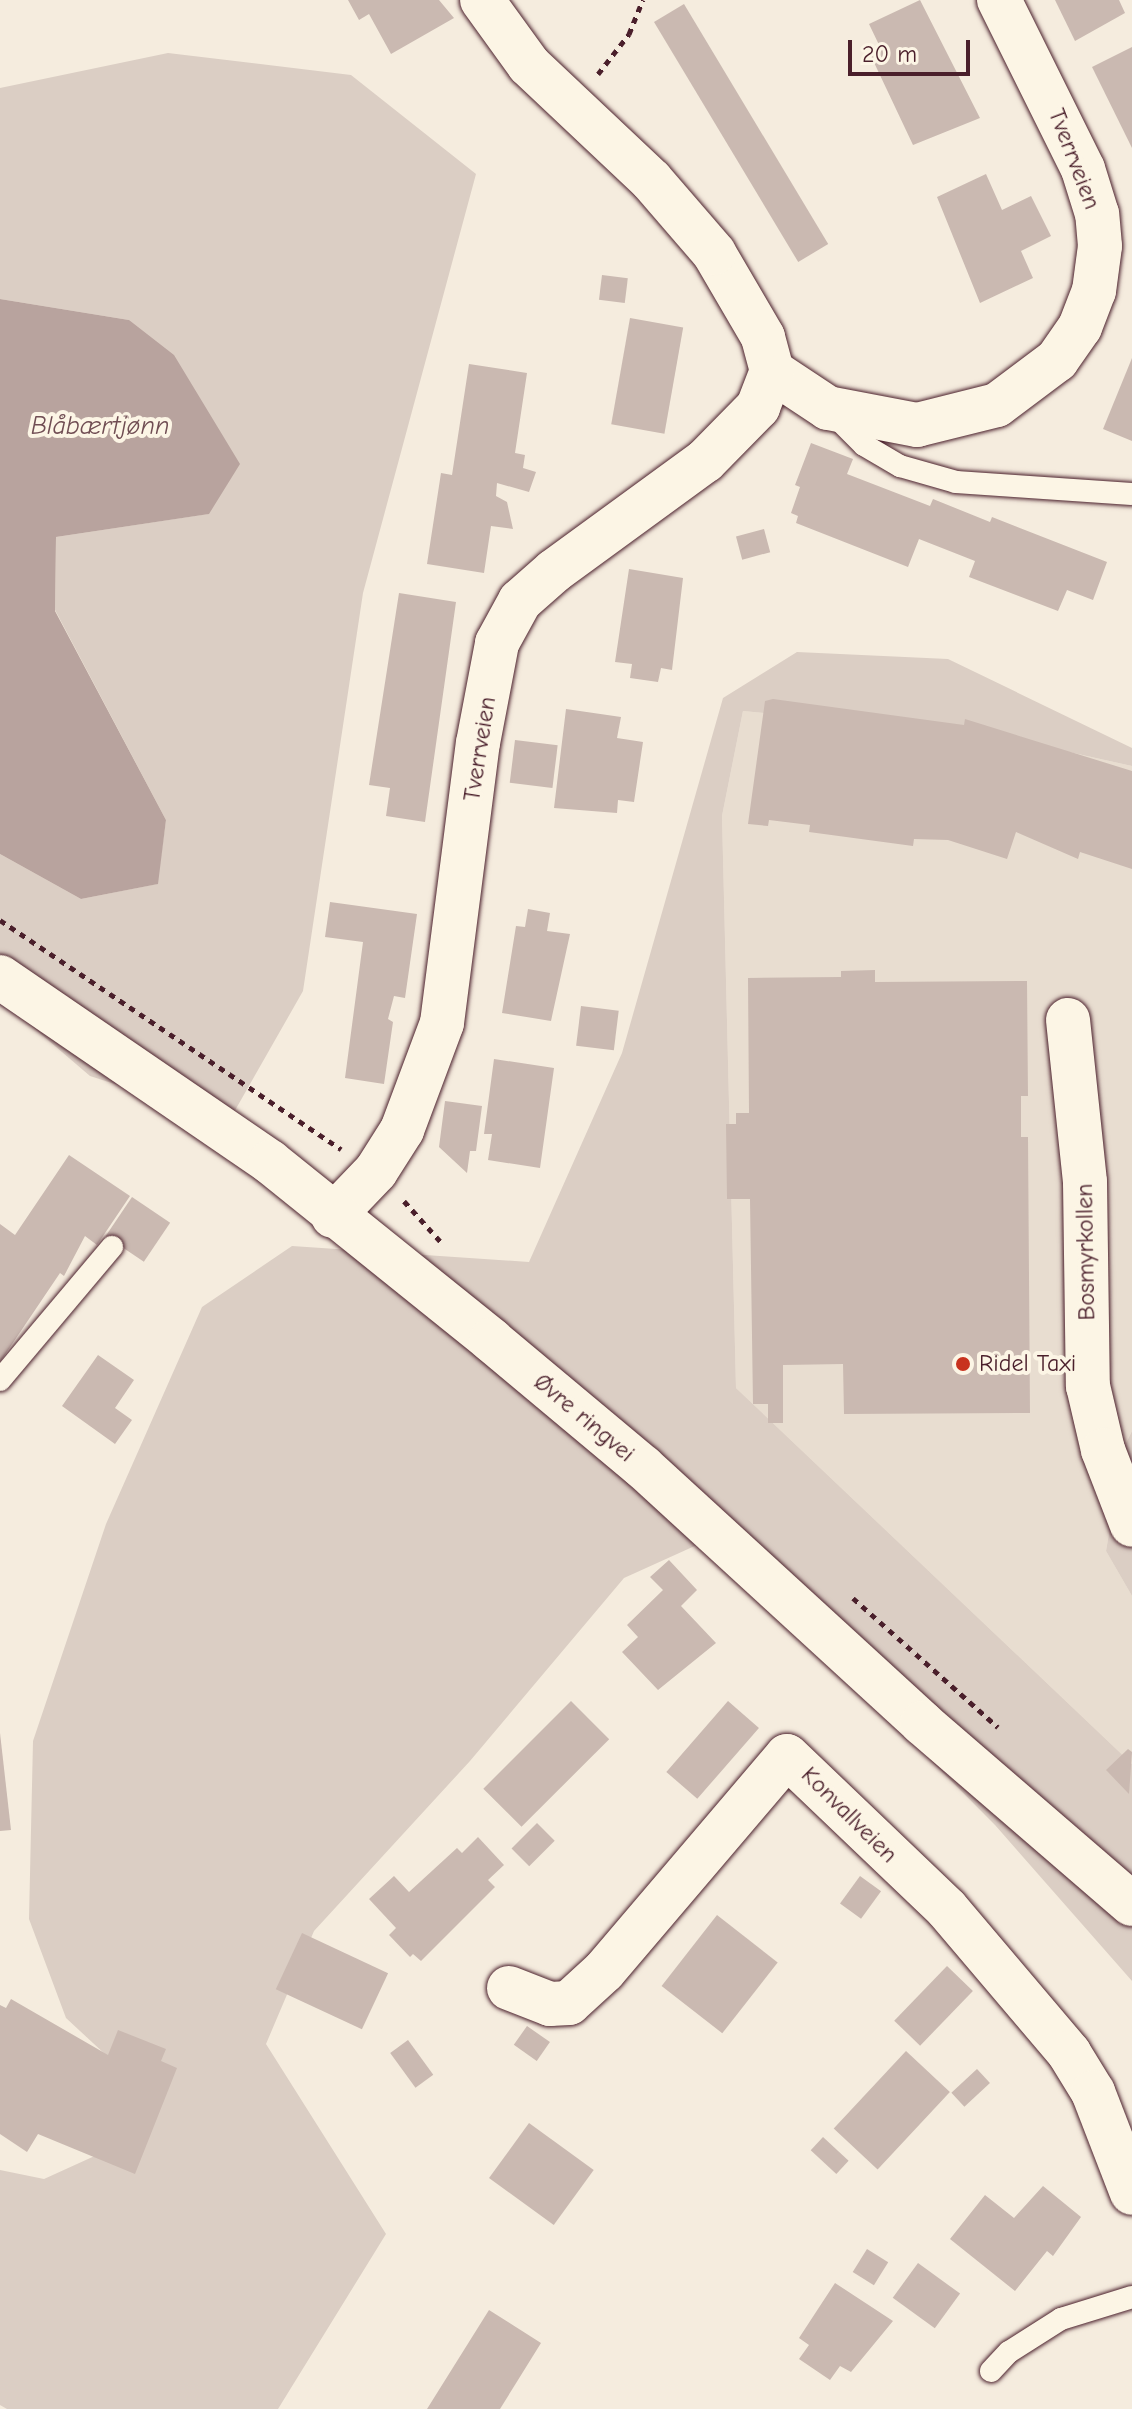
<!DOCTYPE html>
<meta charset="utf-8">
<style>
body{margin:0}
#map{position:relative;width:1132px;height:2409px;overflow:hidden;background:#f5ecde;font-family:"Comic Neue",sans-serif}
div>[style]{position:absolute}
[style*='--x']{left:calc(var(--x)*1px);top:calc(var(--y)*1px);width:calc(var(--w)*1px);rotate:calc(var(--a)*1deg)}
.built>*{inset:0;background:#e8ddd0}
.green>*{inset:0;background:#dbcec4}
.water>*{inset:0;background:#b8a39e}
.building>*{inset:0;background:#cab9b1;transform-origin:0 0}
.path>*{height:5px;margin-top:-2.5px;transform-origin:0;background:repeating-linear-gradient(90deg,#4a1f2b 0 6px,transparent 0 12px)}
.roads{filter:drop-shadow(0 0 2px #4a1f2b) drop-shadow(0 0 2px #4a1f2b)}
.service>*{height:22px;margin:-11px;padding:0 11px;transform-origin:11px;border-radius:11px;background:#fcf5e5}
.minor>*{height:44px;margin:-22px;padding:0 22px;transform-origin:22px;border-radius:22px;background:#fcf5e5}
.tertiary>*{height:44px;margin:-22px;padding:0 22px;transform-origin:22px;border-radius:22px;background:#fcf5e5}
.dots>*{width:22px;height:22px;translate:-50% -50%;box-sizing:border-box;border:4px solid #fcf5e5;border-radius:50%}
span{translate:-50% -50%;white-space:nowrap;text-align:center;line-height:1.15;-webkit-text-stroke:8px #fcf5e5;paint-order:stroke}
.street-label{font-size:24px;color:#4a1f2b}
.poi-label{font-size:24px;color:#4a1f2b}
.left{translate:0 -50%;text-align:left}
.water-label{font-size:26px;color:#704d53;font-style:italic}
.scale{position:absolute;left:848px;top:40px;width:122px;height:36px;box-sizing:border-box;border:4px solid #4a1f2b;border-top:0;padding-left:10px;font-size:24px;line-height:28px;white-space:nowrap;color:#4a1f2b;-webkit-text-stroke:6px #fcf5e5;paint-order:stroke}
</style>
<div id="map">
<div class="built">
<i style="clip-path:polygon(743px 711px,1001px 737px,1132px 766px,1132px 1431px,1123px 1449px,1106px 1551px,1132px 1596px,1132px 1764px,736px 1388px,722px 816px)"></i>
</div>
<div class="green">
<i style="clip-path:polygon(168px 53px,351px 75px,476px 174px,363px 593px,303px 991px,229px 1121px,90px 1076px,0 999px,0 854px,81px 899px,157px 884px,166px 820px,55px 610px,56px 537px,208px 514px,129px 320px,0 299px,0 88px)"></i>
<i style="clip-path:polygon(797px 652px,948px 659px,1132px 748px,1132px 766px,1001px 737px,743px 711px,722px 816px,736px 1388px,1132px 1764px,1132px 1981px,995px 1825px,834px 1663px,719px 1535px,624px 1578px,470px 1761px,314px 1931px,266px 2044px,386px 2234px,278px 2409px,7px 2409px,0 2405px,0 2170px,44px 2179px,110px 2149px,107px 2056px,66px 2018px,29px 1919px,33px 1741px,106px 1524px,202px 1307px,292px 1246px,529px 1262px,622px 1053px,723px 698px)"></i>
<i style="clip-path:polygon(1132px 1431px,1132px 1596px,1106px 1551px,1123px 1449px)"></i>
</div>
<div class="water">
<i style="clip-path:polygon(0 299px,129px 320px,174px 355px,240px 464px,209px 514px,56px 537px,55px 611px,166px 820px,158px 884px,81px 899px,0 854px)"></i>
</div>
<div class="building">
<i style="clip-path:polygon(348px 0,439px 0,454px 18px,391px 54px,369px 14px,359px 20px)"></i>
<i style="clip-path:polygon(920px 0,980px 118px,913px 145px,870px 54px,881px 49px,869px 24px)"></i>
<i style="clip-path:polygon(1055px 0,1119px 0,1125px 13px,1075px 41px)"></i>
<i style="left:684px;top:4px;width:280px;height:35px;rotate:59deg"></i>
<i style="clip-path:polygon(1132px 47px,1132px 148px,1092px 67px)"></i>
<i style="clip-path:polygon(986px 174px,1002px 210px,1031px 196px,1051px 236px,1021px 251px,1033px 278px,980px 303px,937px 197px)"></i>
<i style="left:602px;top:275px;width:26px;height:25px;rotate:7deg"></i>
<i style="left:630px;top:318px;width:54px;height:108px;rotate:10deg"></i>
<i style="clip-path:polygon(1132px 358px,1132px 441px,1103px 429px)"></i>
<i style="clip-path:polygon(469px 364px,527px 373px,515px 453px,525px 455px,523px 468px,536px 472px,529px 492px,497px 483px,496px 496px,507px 502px,513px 529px,491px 526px,484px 573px,427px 564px,441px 473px,452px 475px)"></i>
<i style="clip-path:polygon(811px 443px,853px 459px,847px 474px,930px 506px,933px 499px,990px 522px,992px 517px,1107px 562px,1093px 600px,1067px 590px,1058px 611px,969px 577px,975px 561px,919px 539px,908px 567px,796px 523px,798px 516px,791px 513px,800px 487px,795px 485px)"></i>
<i style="left:764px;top:529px;width:24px;height:29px;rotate:75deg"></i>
<i style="clip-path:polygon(629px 569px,683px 578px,672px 670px,661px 668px,658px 682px,630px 678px,632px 664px,615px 662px)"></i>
<i style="clip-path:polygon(399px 593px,456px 602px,425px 822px,386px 816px,390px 788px,369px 785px)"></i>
<i style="clip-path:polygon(773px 699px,964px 725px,965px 719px,1132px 771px,1132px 869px,1080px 852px,1078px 859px,1016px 832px,1007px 859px,948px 840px,914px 839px,913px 846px,809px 832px,810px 825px,769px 820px,768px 826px,748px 824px,765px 701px)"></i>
<i style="clip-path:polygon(566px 709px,621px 717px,617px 738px,643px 742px,634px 802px,618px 800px,617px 813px,554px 808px)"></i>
<i style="left:515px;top:740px;width:43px;height:43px;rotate:7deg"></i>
<i style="clip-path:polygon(330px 902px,417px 914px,405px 998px,394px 996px,388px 1019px,393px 1022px,384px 1084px,345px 1078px,363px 942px,325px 937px)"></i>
<i style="clip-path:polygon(528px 909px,550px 913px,547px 931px,570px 934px,551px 1021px,502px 1013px,516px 926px,525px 927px)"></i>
<i style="clip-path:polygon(875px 970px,875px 982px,1027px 981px,1028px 1096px,1021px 1096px,1021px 1137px,1028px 1137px,1030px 1413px,844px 1414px,843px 1364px,783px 1365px,783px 1423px,768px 1423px,768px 1404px,753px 1404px,750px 1199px,727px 1199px,726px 1124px,736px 1124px,736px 1113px,749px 1113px,748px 978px,841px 977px,841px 971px)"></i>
<i style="left:581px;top:1006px;width:38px;height:40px;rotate:7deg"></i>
<i style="clip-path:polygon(494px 1059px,554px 1068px,540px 1168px,488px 1160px,492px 1134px,484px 1134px)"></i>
<i style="clip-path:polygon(445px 1101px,482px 1106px,476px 1151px,470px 1151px,467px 1173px,439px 1147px)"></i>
<i style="clip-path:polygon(69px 1155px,130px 1196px,97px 1245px,85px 1236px,64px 1276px,60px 1273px,0 1362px,0 1224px,15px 1235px)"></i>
<i style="left:132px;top:1197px;width:46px;height:47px;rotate:34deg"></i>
<i style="clip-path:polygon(98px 1355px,134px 1380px,115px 1408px,132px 1420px,115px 1444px,62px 1406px)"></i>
<i style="clip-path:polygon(669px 1560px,697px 1590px,681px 1606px,716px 1643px,658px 1690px,622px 1652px,638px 1637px,627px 1625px,663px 1590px,650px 1577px)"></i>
<i style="left:571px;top:1701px;width:54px;height:124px;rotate:45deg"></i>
<i style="left:728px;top:1701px;width:41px;height:94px;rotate:41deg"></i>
<i style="clip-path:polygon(0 1733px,11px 1830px,0 1831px)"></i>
<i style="clip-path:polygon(1128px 1749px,1132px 1752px,1129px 1794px,1106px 1770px)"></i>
<i style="left:537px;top:1823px;width:25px;height:36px;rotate:45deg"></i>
<i style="clip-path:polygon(478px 1837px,504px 1865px,488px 1880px,495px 1887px,421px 1961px,413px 1954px,410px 1957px,389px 1935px,396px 1928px,369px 1899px,394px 1876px,409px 1892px,457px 1848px,462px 1853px)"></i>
<i style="left:860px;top:1876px;width:26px;height:34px;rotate:36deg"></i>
<i style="left:717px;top:1915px;width:77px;height:90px;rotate:38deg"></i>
<i style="left:302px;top:1933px;width:95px;height:62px;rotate:25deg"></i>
<i style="left:947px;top:1966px;width:36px;height:76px;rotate:44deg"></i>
<i style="clip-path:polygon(11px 1999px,108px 2055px,118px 2030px,166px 2049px,161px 2061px,177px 2068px,135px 2174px,38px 2134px,27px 2152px,0 2134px,0 2005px,6px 2008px)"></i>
<i style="left:527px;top:2026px;width:28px;height:23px;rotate:35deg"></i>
<i style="left:408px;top:2040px;width:43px;height:22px;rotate:54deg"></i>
<i style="left:906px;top:2051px;width:60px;height:106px;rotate:43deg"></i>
<i style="left:977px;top:2069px;width:19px;height:35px;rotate:47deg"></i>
<i style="left:529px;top:2123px;width:80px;height:68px;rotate:36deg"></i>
<i style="left:823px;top:2137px;width:35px;height:18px;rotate:43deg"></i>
<i style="clip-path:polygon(1043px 2186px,1081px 2217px,1053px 2256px,1047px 2251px,1015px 2291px,950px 2239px,985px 2195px,1014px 2218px)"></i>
<i style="left:867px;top:2249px;width:25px;height:27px;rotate:32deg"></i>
<i style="left:918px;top:2263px;width:52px;height:43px;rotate:36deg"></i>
<i style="clip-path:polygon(835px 2283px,893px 2321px,851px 2372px,840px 2366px,830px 2380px,799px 2359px,809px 2345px,799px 2338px)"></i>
<i style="clip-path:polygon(489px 2310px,541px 2343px,518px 2380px,500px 2409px,427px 2409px)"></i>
</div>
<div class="path">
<i style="--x:598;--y:74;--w:51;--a:-52.2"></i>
<i style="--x:629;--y:34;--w:37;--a:-68"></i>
<i style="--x:0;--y:920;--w:411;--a:33.9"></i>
<i style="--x:404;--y:1201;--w:54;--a:48"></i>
<i style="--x:853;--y:1598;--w:194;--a:41.7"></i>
</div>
<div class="roads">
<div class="service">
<i style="--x:834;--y:415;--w:42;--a:45"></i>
<i style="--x:864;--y:445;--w:42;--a:30.3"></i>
<i style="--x:900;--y:466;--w:58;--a:15.9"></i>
<i style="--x:956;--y:482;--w:176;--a:3.9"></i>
<i style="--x:0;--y:1380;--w:174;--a:-49.9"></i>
<i style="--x:991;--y:2371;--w:26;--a:-47"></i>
<i style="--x:1009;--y:2352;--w:62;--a:-32.4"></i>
<i style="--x:1061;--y:2319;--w:74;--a:-17.2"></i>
</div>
<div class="minor">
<i style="--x:772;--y:371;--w:67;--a:33.5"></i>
<i style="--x:828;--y:408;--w:91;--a:10.8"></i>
<i style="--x:917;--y:425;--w:82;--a:-14"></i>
<i style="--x:997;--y:405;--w:75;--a:-36.9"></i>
<i style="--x:1057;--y:360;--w:40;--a:-55.1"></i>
<i style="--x:1080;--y:327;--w:39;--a:-69"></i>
<i style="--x:1094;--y:291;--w:45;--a:-82.4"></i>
<i style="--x:1100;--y:246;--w:32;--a:-95"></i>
<i style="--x:1097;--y:214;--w:47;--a:-107.3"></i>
<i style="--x:1083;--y:169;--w:189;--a:-116.4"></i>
<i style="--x:1068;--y:1020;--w:163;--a:84"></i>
<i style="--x:1085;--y:1182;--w:204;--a:89.2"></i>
<i style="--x:1088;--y:1386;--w:66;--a:76.8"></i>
<i style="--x:1103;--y:1450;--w:80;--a:68.9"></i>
<i style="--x:333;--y:1216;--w:62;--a:-46.3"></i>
<i style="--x:376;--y:1171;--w:49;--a:-57.6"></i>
<i style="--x:402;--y:1130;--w:114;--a:-69.5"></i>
<i style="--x:442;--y:1023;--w:282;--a:-82.7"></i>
<i style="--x:478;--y:743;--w:102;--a:-79.2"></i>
<i style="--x:497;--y:643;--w:48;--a:-61.3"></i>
<i style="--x:520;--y:601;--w:45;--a:-41.4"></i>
<i style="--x:554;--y:571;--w:187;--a:-36.1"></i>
<i style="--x:705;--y:461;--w:76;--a:-45.5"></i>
<i style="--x:758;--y:407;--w:39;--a:-69"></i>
<i style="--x:772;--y:371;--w:35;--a:-105"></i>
<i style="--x:763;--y:337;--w:97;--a:-120.3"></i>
<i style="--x:714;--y:253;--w:96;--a:-130.8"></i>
<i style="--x:651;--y:180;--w:168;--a:-136.7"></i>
<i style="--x:529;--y:65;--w:80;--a:-125.9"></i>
<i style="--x:509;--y:1988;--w:44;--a:21.3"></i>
<i style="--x:550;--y:2004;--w:19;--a:-3"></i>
<i style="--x:569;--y:2003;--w:47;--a:-42.4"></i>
<i style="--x:604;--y:1971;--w:282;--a:-49.6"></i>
<i style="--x:787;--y:1756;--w:221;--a:43.7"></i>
<i style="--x:947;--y:1909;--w:189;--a:49.7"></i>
<i style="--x:1069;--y:2053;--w:46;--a:58.4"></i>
<i style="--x:1093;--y:2092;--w:108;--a:68.9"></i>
</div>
<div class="tertiary">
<i style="--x:0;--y:977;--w:327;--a:34.4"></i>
<i style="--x:270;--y:1162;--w:284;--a:38.8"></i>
<i style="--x:491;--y:1340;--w:198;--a:39.9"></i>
<i style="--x:643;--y:1467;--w:379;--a:42.5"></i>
<i style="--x:922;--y:1723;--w:277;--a:40.8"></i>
</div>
</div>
<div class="dots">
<i style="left:963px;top:1364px;background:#c8321e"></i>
</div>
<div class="street-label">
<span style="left:1074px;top:159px;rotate:69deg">Tverrveien</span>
<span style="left:480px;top:749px;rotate:-81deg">Tverrveien</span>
<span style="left:1086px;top:1252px;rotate:-91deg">Bosmyrkollen</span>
<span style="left:584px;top:1418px;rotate:40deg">Øvre ringvei</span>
<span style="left:849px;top:1815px;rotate:45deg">Konvallveien</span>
</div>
<div class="poi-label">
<span class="left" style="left:979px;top:1364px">Ridel Taxi</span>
</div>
<div class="water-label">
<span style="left:100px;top:427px">Blåbærtjønn</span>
</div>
<div class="scale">20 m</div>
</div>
